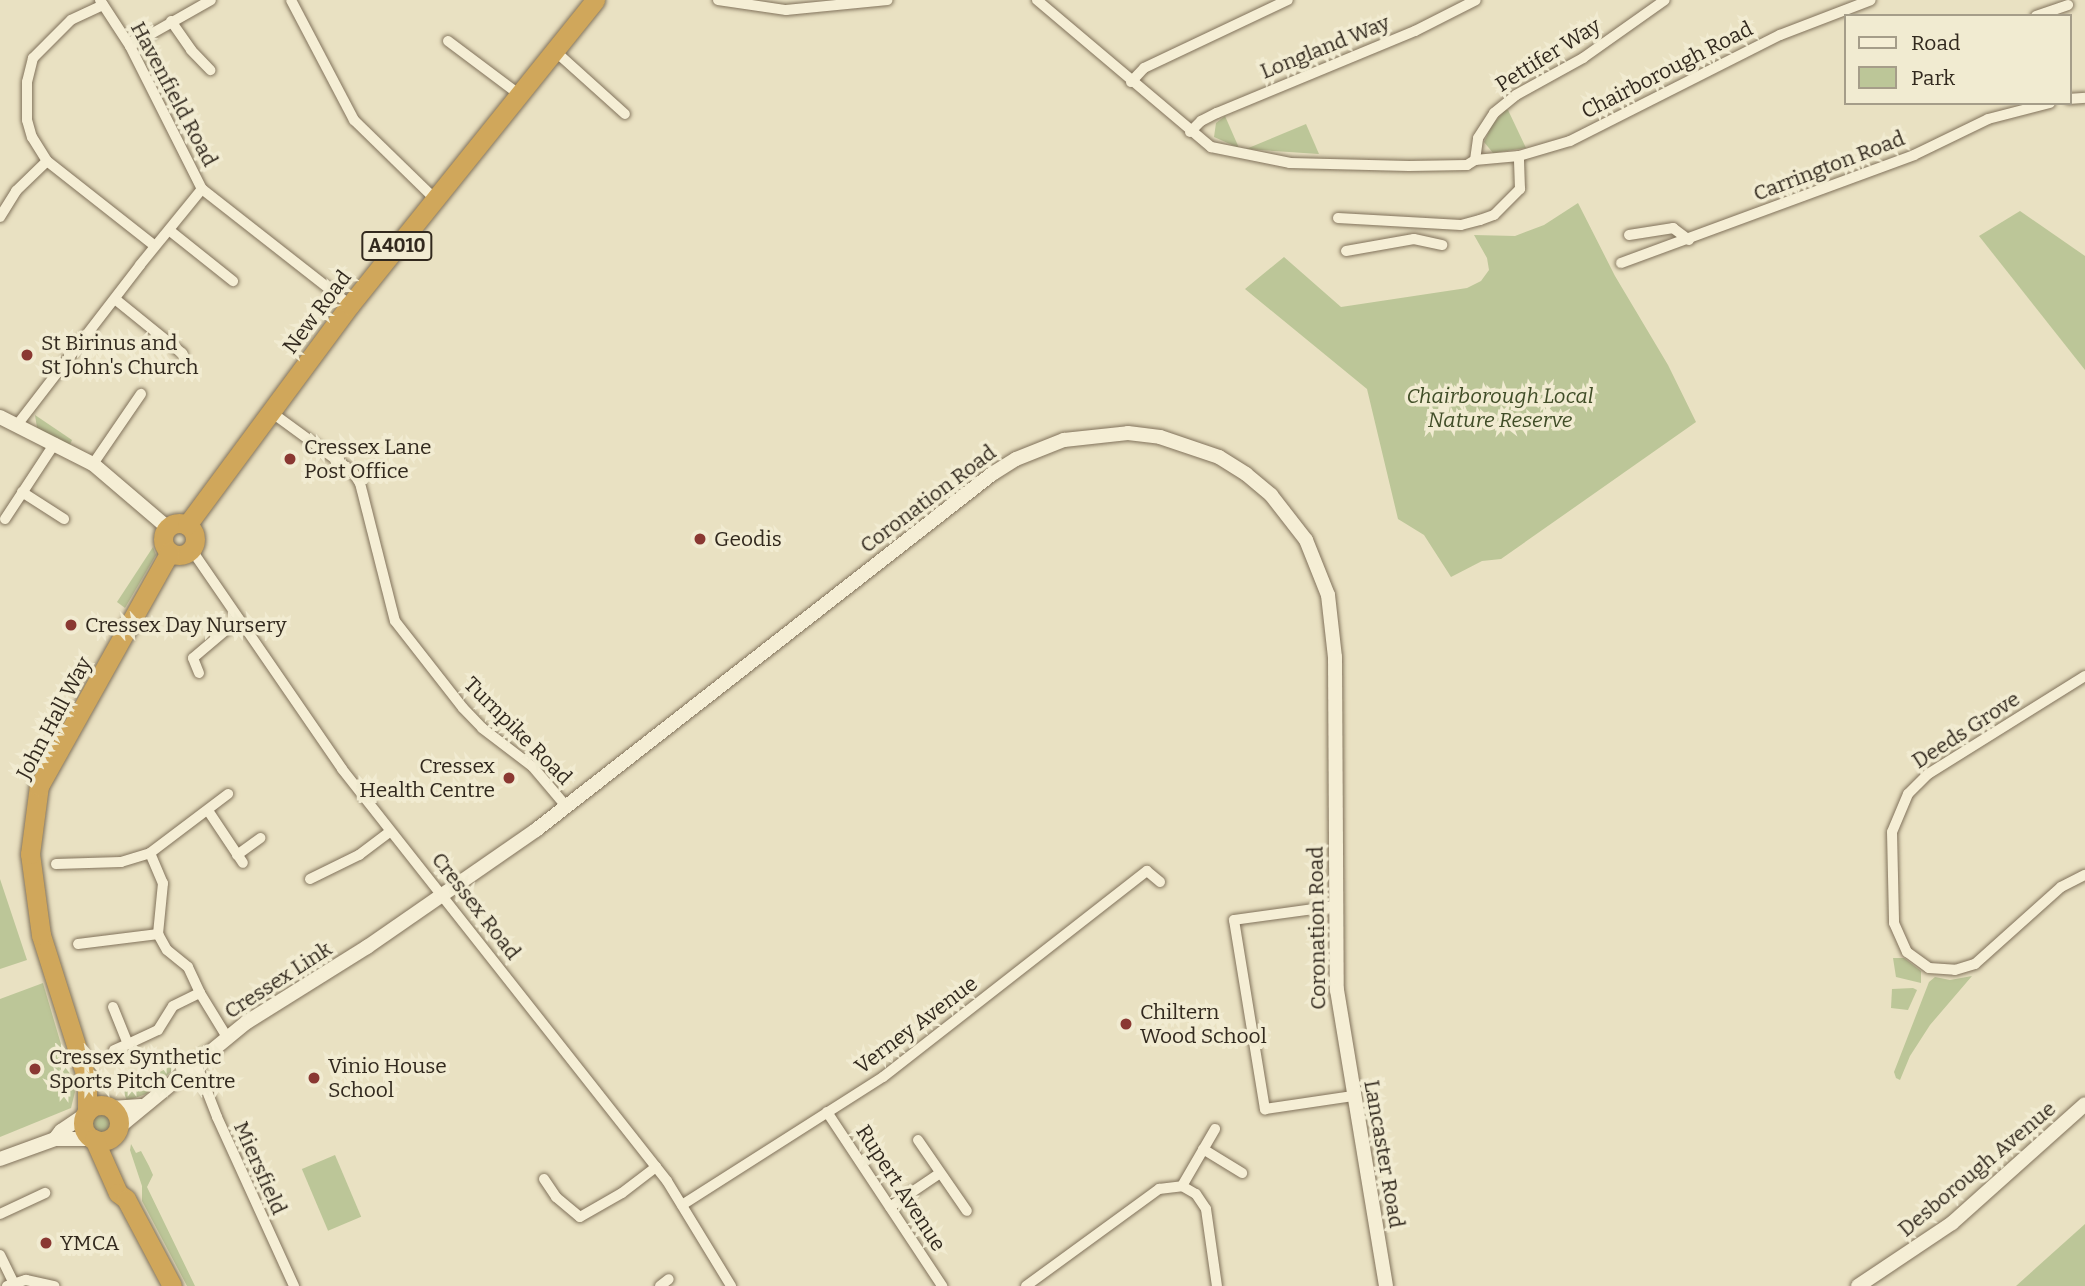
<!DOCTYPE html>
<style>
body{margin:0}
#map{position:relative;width:2085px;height:1286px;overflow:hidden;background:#e9e1c2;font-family:Bitter,serif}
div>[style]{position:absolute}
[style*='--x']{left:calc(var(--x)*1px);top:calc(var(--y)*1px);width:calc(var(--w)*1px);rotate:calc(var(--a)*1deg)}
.green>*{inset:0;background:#bcc698;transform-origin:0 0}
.round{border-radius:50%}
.roads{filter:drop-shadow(0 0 2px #81725b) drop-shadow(0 0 2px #81725b)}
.street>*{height:10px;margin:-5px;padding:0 5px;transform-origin:5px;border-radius:5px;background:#f5eed5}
.secondary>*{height:14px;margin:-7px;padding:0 7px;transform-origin:7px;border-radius:7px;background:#f5eed5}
.highway>*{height:19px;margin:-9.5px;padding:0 9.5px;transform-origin:9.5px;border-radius:9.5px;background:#d0a75b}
.highway>.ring{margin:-9.5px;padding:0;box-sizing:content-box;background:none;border:19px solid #d0a75b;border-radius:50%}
.dots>*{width:19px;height:19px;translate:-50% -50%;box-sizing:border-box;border:4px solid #f1ebd1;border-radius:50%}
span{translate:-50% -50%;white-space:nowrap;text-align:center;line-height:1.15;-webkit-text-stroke:7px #f1ebd1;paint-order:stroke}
.shield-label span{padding:2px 5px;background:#f1ebd1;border:2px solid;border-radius:5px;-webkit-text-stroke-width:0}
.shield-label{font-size:19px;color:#32291e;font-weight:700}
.street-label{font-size:21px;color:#32291e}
.poi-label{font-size:21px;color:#32291e}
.left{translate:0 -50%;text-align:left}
.right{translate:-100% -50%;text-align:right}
.park-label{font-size:21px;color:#404d27;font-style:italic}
.legend{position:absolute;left:1844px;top:14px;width:228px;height:91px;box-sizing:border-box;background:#f1ebd1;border:2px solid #a59d89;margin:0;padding:9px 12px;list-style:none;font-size:21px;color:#32291e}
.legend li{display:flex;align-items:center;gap:14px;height:35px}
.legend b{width:35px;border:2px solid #a59d89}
</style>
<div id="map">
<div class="green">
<i style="clip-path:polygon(1505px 110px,1508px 110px,1526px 148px,1493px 153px,1484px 142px,1492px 125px)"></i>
<i style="clip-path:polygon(1225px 116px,1239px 148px,1214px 137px,1216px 123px)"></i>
<i style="clip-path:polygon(1306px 124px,1319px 154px,1246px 149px)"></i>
<i style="clip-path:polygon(1578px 203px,1615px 276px,1668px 365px,1696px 422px,1501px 559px,1482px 561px,1451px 577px,1424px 535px,1398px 519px,1367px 389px,1245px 289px,1284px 257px,1341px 307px,1467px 288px,1481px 281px,1489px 270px,1487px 258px,1474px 235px,1515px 236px,1544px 225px)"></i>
<i style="clip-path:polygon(2020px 211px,2085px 256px,2085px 370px,1979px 236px)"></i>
<i style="clip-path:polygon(35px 415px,72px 440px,69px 447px,37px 428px)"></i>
<i style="clip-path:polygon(153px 547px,156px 555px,125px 608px,117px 602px)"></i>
<i style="clip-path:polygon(0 879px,27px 960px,0 969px)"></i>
<i style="clip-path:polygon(1893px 958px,1904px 958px,1921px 971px,1921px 983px,1896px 977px)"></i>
<i style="clip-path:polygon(1972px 976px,1930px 1025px,1910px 1056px,1900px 1080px,1896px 1078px,1894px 1072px,1929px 982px,1935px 977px,1950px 980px)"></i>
<i style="clip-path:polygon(43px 983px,75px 1092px,71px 1108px,0 1137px,0 999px)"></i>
<i style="clip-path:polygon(1913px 988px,1917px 990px,1908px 1010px,1891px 1008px,1892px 989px)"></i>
<i style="clip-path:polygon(204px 1042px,146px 1094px,127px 1101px,123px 1090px,180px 1062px)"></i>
<i class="round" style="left:92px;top:1112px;width:20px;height:20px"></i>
<i style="clip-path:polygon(131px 1144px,136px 1153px,141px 1151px,149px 1166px,153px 1175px,147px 1187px,195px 1286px,187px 1286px,142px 1201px,142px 1186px,130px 1150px)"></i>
<i style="left:335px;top:1155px;width:67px;height:36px;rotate:67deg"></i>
<i style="clip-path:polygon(2085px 1224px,2085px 1286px,2016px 1286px)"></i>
</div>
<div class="roads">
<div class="street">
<i style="--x:100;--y:0;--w:55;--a:56.9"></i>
<i style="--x:130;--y:46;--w:160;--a:63.3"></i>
<i style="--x:202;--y:189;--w:188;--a:38.1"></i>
<i style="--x:291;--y:0;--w:136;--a:62.3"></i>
<i style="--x:354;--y:120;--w:113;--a:44.3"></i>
<i style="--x:718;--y:0;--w:69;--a:8.4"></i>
<i style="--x:786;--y:10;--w:102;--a:-5.6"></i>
<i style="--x:1037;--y:0;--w:228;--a:40.2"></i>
<i style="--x:1211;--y:147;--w:81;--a:11.4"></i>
<i style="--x:1290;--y:163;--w:119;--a:1.4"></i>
<i style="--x:1409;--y:166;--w:58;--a:-1"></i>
<i style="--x:1467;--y:165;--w:9;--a:-32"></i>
<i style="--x:1475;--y:160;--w:44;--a:-5.2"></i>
<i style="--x:1519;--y:156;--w:53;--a:-16.4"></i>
<i style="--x:1570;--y:141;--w:235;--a:-26.8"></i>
<i style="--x:1780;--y:35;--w:97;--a:-21"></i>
<i style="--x:103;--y:5;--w:35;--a:155"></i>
<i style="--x:71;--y:20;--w:54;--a:135"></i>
<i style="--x:33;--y:58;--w:25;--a:104"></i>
<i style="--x:27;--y:82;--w:38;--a:90"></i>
<i style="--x:27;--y:120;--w:18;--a:74"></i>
<i style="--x:32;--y:137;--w:28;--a:58"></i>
<i style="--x:47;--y:161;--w:137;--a:38.2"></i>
<i style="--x:2036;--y:16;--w:34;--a:-19"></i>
<i style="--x:171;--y:21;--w:35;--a:55"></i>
<i style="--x:191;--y:50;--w:28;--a:46"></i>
<i style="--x:448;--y:41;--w:90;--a:36.9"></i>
<i style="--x:130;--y:46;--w:93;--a:-29.6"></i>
<i style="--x:555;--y:51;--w:94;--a:42"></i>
<i style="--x:1131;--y:82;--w:19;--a:-47"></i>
<i style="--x:1144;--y:68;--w:159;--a:-25.3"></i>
<i style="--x:2069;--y:99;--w:16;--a:-4"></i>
<i style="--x:1190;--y:132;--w:16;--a:-45"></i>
<i style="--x:1201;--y:121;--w:18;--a:-27"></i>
<i style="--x:1217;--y:113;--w:214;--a:-22.5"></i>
<i style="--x:1415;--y:31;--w:68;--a:-26.9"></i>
<i style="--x:1475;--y:160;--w:22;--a:-82"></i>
<i style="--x:1478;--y:138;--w:30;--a:-57"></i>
<i style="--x:1494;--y:113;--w:28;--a:-39"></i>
<i style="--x:1516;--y:95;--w:77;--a:-28.9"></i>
<i style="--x:1583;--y:58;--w:100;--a:-35.3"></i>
<i style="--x:0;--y:217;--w:31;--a:-58"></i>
<i style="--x:16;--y:191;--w:43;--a:-44.1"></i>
<i style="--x:1338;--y:218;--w:123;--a:3.3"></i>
<i style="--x:1461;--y:225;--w:20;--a:-15"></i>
<i style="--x:1480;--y:220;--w:15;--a:-20"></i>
<i style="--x:1494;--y:215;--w:37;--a:-45"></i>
<i style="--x:1520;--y:189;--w:33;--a:-92"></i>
<i style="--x:169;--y:230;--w:82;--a:38.6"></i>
<i style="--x:1629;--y:235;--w:45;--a:-9"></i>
<i style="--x:1673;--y:228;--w:20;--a:37"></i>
<i style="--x:1346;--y:251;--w:69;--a:-10"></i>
<i style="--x:1414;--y:239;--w:29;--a:12"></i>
<i style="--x:1621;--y:263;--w:312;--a:-20.2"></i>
<i style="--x:1914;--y:155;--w:82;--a:-25.9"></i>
<i style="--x:1988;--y:119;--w:64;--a:-14.5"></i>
<i style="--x:115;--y:299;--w:87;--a:39"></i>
<i style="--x:271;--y:412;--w:102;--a:36.2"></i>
<i style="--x:353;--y:472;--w:13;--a:58"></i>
<i style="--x:360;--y:483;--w:142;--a:75.8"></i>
<i style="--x:395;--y:621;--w:110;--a:52"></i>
<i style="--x:463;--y:708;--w:28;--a:46"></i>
<i style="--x:482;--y:728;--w:64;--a:37.4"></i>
<i style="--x:533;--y:767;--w:51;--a:49.8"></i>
<i style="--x:17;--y:425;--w:202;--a:-52.4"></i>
<i style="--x:140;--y:265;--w:98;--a:-50.8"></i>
<i style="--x:93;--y:464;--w:85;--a:-55.6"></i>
<i style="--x:22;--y:492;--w:50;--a:32.7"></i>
<i style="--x:5;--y:519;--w:91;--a:-56.7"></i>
<i style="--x:191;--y:549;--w:267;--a:55.5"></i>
<i style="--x:342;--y:769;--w:525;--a:51.73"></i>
<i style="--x:667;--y:1181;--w:123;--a:58.6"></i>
<i style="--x:199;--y:673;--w:16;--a:-112"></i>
<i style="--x:193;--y:658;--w:60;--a:-40.3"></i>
<i style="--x:2085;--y:676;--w:185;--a:148"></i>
<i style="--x:1928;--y:774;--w:28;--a:135"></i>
<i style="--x:1908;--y:794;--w:41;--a:112.8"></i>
<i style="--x:1892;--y:832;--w:91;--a:88.7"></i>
<i style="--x:1894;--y:923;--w:32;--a:66"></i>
<i style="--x:1907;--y:952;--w:27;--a:36"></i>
<i style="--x:1929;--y:968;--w:26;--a:4"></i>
<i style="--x:1955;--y:970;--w:21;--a:-17"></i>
<i style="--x:1975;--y:964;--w:115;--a:-41.8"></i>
<i style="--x:2061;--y:887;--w:27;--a:-27"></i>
<i style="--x:209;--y:812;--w:61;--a:56.3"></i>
<i style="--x:150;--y:853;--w:33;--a:67"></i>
<i style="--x:163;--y:883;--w:51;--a:95.6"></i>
<i style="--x:158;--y:934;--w:18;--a:61"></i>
<i style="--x:167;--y:950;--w:27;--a:39"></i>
<i style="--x:188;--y:967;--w:29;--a:65"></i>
<i style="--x:200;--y:993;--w:52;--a:58.5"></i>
<i style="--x:237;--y:855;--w:29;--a:-36"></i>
<i style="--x:56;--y:864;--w:65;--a:-1.8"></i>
<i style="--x:121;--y:862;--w:30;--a:-17"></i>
<i style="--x:150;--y:853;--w:98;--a:-37.1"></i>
<i style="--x:310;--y:879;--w:55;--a:-26.1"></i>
<i style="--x:359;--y:855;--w:39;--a:-37"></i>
<i style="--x:1336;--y:906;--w:103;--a:172.2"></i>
<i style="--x:1234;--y:920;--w:192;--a:80.7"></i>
<i style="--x:1265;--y:1109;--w:89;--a:-8.4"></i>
<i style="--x:78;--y:944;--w:81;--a:-7.1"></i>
<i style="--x:113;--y:1007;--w:40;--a:68"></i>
<i style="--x:128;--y:1044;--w:33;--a:-25"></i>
<i style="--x:158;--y:1030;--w:28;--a:-58"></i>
<i style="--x:173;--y:1006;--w:30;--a:-26"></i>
<i style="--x:114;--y:1050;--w:15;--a:-23"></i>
<i style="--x:196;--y:1063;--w:58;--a:68.7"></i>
<i style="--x:217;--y:1117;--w:186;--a:65.5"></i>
<i style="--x:827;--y:1112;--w:209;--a:56.5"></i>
<i style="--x:918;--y:1140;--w:86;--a:55.4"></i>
<i style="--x:1203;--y:1149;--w:46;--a:31.6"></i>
<i style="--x:544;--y:1179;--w:22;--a:56"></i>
<i style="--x:556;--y:1197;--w:31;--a:40"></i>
<i style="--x:580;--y:1217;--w:48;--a:-29.7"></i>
<i style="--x:622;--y:1193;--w:43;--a:-37.4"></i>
<i style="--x:1182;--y:1186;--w:66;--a:-59.9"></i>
<i style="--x:682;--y:1205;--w:238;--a:-32.5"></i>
<i style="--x:883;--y:1077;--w:335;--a:-38"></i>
<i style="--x:1147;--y:871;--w:17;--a:40"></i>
<i style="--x:890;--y:1207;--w:60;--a:-34.2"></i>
<i style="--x:0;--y:1214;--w:50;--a:-25"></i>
<i style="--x:0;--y:1255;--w:32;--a:64"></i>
<i style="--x:7;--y:1286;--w:20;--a:-18"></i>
<i style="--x:26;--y:1280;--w:29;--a:12"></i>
<i style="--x:660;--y:1286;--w:11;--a:-38"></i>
<i style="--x:1026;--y:1286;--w:165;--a:-36.1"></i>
<i style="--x:1159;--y:1189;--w:23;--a:-7"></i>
<i style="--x:1182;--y:1186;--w:16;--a:30"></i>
<i style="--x:1196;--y:1194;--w:18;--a:56"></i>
<i style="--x:1206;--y:1209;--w:78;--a:81.9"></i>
</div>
<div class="secondary">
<i style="--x:0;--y:417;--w:104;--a:26.8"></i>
<i style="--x:93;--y:464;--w:99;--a:40.5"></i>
<i style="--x:111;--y:1108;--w:30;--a:-4"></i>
<i style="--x:119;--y:1127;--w:166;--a:-39.4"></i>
<i style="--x:247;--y:1022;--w:142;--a:-32"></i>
<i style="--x:367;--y:947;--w:206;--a:-34.7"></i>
<i style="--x:536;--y:830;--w:579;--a:-37.98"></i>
<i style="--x:992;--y:474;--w:28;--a:-32"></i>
<i style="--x:1016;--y:459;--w:52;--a:-21.6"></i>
<i style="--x:1064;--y:440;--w:64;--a:-6.2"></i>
<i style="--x:1128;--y:433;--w:32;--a:7"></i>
<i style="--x:1160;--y:437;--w:62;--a:18.7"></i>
<i style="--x:1219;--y:457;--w:32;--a:32"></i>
<i style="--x:1246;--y:474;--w:33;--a:40"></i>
<i style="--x:1271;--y:495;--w:57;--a:52.1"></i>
<i style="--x:1306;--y:540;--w:59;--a:68.2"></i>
<i style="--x:1328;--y:595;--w:62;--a:83.6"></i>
<i style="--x:1335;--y:657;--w:333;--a:89.7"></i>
<i style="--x:1337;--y:990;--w:300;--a:80.6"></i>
<i style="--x:55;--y:1139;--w:10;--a:-53"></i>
<i style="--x:61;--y:1131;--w:29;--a:-34"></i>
<i style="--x:0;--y:1159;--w:59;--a:-20"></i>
<i style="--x:55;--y:1139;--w:38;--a:0"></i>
<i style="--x:1858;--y:1286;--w:113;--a:-33.8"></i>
<i style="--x:1952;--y:1223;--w:178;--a:-41.8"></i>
</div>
<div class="highway">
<i class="ring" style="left:163px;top:523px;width:13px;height:13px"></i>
<i style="--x:187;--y:525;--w:274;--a:-53.5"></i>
<i style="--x:350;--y:305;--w:391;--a:-51.2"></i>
<i class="ring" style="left:83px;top:1105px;width:17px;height:17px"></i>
<i style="--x:87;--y:1112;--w:32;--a:-90"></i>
<i style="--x:87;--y:1080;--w:152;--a:-107.6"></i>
<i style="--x:41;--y:935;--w:82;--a:-97.7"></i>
<i style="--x:30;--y:854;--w:69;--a:-82.5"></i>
<i style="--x:39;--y:786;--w:268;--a:-60.8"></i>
<i style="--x:94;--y:1139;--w:59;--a:66"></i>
<i style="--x:118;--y:1193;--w:10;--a:37"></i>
<i style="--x:126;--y:1199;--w:98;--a:62.1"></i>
</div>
</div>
<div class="dots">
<i style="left:27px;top:355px;background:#8a3832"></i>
<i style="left:290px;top:459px;background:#8a3832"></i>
<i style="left:700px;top:539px;background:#8a3832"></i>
<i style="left:71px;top:625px;background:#8a3832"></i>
<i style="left:509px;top:778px;background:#8a3832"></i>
<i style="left:1126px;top:1024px;background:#8a3832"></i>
<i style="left:35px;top:1069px;background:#8a3832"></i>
<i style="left:314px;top:1078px;background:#8a3832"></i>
<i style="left:46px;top:1243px;background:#8a3832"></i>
</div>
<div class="shield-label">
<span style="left:397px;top:246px">A4010</span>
</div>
<div class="street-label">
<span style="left:1325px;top:47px;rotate:-22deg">Longland Way</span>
<span style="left:1548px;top:55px;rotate:-32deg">Pettifer Way</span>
<span style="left:1667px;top:70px;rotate:-27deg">Chairborough Road</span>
<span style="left:174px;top:94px;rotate:62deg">Havenfield Road</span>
<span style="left:1829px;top:166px;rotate:-21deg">Carrington Road</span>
<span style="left:317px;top:312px;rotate:-53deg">New Road</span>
<span style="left:928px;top:499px;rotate:-37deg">Coronation Road</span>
<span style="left:54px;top:718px;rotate:-62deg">John Hall Way</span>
<span style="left:1966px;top:730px;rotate:-33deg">Deeds Grove</span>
<span style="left:518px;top:731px;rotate:45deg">Turnpike Road</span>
<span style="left:476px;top:906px;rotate:52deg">Cressex Road</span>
<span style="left:1317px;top:928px;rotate:-91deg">Coronation Road</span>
<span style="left:278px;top:980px;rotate:-33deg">Cressex Link</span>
<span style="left:916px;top:1025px;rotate:-37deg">Verney Avenue</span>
<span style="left:1384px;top:1154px;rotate:80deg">Lancaster Road</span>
<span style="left:260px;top:1168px;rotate:66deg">Miersfield</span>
<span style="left:1977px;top:1169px;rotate:-40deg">Desborough Avenue</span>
<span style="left:901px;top:1188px;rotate:57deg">Rupert Avenue</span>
</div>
<div class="poi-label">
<span class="left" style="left:41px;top:355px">St Birinus and<br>St John's Church</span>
<span class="left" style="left:304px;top:459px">Cressex Lane<br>Post Office</span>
<span class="left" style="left:714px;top:539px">Geodis</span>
<span class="left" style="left:85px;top:625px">Cressex Day Nursery</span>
<span class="right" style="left:495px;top:778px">Cressex<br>Health Centre</span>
<span class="left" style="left:1140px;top:1024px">Chiltern<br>Wood School</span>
<span class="left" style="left:49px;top:1069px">Cressex Synthetic<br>Sports Pitch Centre</span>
<span class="left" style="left:328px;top:1078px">Vinio House<br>School</span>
<span class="left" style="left:60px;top:1243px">YMCA</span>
</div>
<div class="park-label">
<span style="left:1500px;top:408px">Chairborough Local<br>Nature Reserve</span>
</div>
<ul class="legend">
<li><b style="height:9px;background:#f5eed5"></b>Road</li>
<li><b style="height:19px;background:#bcc698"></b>Park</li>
</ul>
</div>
